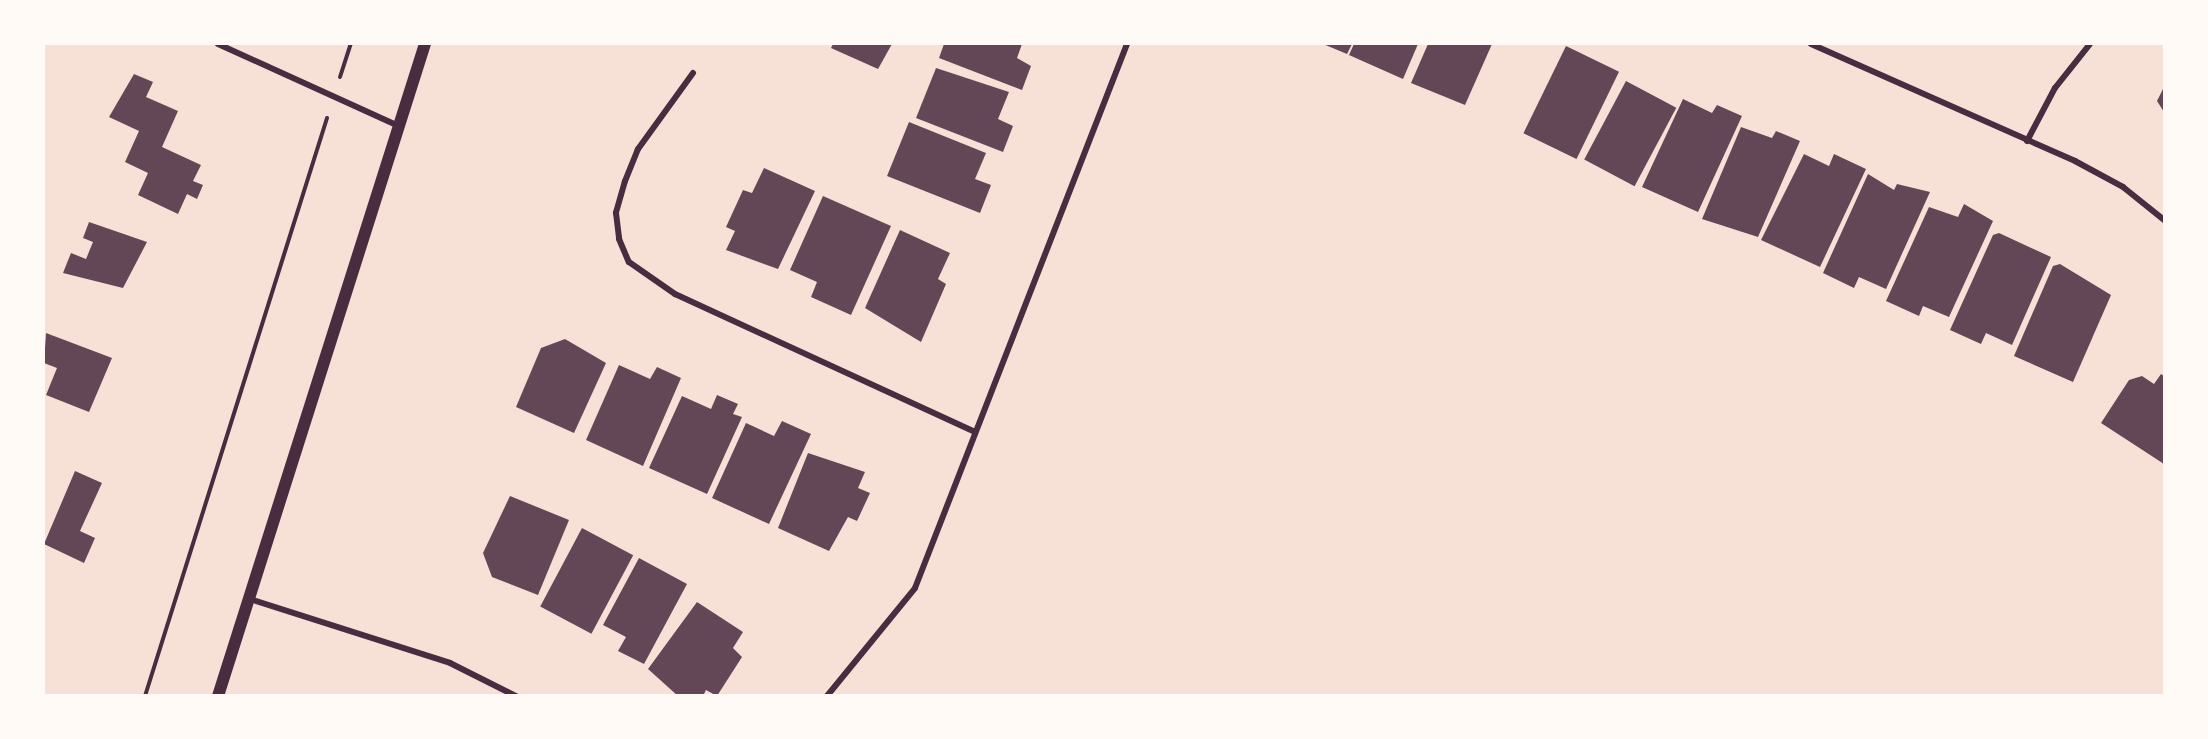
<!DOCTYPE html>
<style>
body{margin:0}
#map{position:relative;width:2208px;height:739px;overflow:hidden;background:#f7e1d7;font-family:"Sofia Sans Condensed",sans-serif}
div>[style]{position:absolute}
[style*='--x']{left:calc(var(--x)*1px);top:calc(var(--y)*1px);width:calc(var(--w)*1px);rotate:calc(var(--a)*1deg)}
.building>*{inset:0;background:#644757;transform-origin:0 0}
.path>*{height:4px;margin:-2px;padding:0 2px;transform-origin:2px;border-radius:2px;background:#4a2c40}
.minor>*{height:6px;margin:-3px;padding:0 3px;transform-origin:3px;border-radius:3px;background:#4a2c40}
.secondary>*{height:12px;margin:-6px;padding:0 6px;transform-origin:6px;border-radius:6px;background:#4a2c40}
span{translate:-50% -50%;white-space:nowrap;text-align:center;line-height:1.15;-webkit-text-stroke:6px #fffaf5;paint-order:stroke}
.frame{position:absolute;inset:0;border:45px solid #fffaf5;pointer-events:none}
</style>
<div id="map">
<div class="building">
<i style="clip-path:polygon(833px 44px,892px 44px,878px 69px,831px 48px)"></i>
<i style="clip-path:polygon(944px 44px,1022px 44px,1017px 58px,1031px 66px,1022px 90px,939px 58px)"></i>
<i style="clip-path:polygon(1323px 44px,1352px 44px,1347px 54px)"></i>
<i style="clip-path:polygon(1354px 44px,1418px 44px,1403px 79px,1349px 55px)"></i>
<i style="clip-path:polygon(1428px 44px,1492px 44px,1465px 105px,1411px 83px)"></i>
<i style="left:1566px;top:46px;width:59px;height:97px;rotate:26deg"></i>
<i style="clip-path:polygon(936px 68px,1009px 92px,998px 119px,1013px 126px,1003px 152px,916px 118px)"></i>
<i style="clip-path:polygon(134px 74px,153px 82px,146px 97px,178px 111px,162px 147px,201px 165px,193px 181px,203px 185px,197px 199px,187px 194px,178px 214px,138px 195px,148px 173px,125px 162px,139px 131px,109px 117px)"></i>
<i style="left:1626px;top:81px;width:57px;height:89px;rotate:28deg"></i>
<i style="clip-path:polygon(2164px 87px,2164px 112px,2157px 101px)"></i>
<i style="clip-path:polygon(1683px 99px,1712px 113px,1717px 105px,1742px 116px,1698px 212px,1642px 187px)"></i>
<i style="clip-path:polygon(909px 122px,986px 153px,975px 179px,991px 185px,980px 213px,887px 176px)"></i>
<i style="clip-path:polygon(1741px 127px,1772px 138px,1776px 131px,1800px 141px,1758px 237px,1702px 219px)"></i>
<i style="clip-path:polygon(1804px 154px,1829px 166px,1834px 154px,1866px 169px,1820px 267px,1761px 240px)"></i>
<i style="clip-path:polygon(764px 168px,815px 191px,778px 269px,726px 250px,735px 231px,726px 227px,743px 190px,752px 193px)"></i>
<i style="clip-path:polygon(1868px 174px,1894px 190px,1897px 184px,1930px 192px,1886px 289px,1859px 277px,1854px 288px,1823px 273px)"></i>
<i style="clip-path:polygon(823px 196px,891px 226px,851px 315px,811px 297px,817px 282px,790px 270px)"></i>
<i style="clip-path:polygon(1964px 204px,1993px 221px,1949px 317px,1923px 306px,1919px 316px,1886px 301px,1929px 207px,1958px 217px)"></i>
<i style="clip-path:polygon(89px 222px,147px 242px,123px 288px,63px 273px,71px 253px,86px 259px,93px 242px,83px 238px)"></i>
<i style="clip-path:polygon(900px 230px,950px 253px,938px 279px,946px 284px,921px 342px,865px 308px)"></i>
<i style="clip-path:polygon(1999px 233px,2051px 257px,2012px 345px,1986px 333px,1981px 344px,1950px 330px,1993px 235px)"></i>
<i style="clip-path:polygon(2060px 264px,2111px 295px,2073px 382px,2014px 356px,2053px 266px)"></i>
<i style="clip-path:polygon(46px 333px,112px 358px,89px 412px,46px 395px,57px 368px,44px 363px)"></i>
<i style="clip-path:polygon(565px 339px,606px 363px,574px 433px,516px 407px,541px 348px)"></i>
<i style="clip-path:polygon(619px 365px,650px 379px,657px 367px,681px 378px,643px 466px,586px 440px)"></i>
<i style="clip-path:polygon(2161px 374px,2164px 376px,2164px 464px,2101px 423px,2129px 380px,2142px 376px,2154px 384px)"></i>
<i style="clip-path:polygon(717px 395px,738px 404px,733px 414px,742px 417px,707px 494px,649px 468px,682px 396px,711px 409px)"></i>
<i style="clip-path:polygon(782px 421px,811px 434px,769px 524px,712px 498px,746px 423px,774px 436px)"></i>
<i style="clip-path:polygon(808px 453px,865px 472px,858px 488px,870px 493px,857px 521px,848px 517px,829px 551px,778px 528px)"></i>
<i style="clip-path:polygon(75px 471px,102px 483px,80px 531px,95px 538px,84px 563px,44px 544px)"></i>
<i style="clip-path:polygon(510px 496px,569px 520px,538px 595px,492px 577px,483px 553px)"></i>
<i style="left:582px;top:528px;width:58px;height:89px;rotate:28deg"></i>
<i style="clip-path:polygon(639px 558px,687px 584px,644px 664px,618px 651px,626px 637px,603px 625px)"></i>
<i style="clip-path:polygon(697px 602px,743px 632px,733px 648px,742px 657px,717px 696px,706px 690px,703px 696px,678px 696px,648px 669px)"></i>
</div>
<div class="path">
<i style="--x:340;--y:77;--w:35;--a:-72"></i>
<i style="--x:145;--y:696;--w:606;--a:-72.52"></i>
</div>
<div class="minor">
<i style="--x:218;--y:44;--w:199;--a:24.4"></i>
<i style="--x:1811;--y:44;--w:289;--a:23.9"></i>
<i style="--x:2075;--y:161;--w:55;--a:28.4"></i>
<i style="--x:2123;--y:187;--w:53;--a:38.8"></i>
<i style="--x:693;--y:73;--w:94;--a:125.9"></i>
<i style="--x:638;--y:149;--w:35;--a:112"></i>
<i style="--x:625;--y:181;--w:33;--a:106"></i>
<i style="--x:616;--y:213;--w:26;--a:83"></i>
<i style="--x:619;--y:239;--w:25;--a:67"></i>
<i style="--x:629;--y:262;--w:56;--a:34.8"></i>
<i style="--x:675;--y:294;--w:328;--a:24.7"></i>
<i style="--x:2027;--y:141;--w:60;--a:-62.2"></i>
<i style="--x:2055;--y:88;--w:56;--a:-51.5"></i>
<i style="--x:250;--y:599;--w:210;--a:17.7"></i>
<i style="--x:450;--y:663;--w:74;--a:26.6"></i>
<i style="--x:827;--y:696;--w:139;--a:-50.8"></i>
<i style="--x:915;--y:588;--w:584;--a:-68.71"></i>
</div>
<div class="secondary">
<i style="--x:218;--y:696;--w:684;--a:-72.39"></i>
</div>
<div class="frame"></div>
</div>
